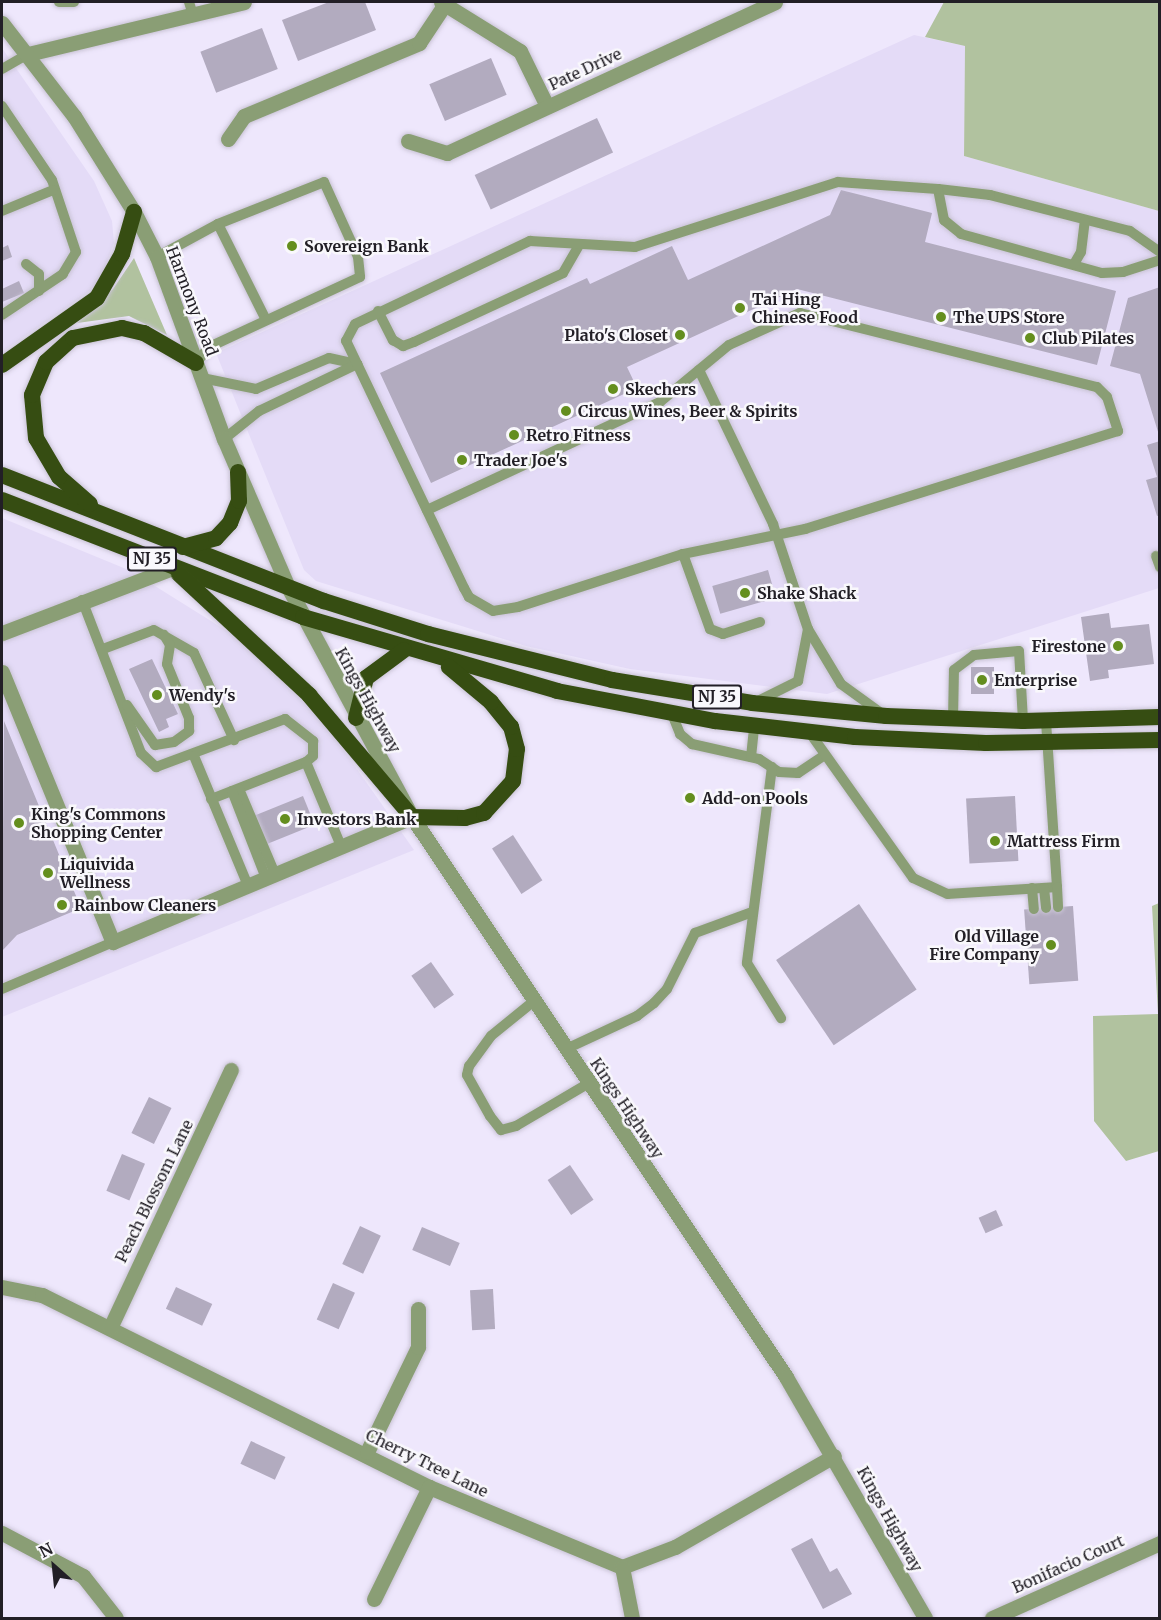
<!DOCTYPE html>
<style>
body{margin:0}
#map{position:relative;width:1161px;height:1620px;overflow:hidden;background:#eee7fc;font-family:Merriweather,serif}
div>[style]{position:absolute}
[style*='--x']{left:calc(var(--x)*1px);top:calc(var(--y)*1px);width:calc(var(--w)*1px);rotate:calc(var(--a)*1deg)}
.built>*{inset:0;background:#e4dbf7}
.green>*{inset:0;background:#b1c29f}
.building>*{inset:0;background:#b2abbf;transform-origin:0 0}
.roads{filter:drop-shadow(0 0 2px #c9c3d5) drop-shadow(0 0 2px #c9c3d5)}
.service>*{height:10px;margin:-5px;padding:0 5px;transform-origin:5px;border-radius:5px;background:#8a9e75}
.minor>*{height:15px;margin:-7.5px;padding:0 7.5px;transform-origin:7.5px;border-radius:7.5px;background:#8a9e75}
.tertiary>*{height:15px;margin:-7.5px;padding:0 7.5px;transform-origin:7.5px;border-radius:7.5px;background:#8a9e75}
.trunk>*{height:16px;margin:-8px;padding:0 8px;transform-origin:8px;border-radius:8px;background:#364d12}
.dots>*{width:16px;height:16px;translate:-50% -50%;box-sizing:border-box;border:3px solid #f9f8fc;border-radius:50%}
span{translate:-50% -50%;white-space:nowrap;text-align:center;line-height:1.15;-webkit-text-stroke:5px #f9f8fc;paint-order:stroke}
.shield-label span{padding:2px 4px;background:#f9f8fc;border:2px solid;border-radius:4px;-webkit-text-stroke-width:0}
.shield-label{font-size:15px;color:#221f26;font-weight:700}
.street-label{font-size:16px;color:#221f26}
.poi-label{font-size:16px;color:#221f26;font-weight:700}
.left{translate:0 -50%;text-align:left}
.right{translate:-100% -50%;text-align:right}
.frame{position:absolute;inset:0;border:3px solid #221f26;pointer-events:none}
.north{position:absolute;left:24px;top:1536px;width:60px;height:60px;-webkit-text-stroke:4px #f9f8fc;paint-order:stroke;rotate:333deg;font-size:16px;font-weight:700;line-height:24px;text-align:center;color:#221f26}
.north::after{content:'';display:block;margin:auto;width:21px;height:27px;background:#221f26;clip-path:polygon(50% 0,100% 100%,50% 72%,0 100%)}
</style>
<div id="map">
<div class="built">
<i style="clip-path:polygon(914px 35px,965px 46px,964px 156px,1159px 211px,1159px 588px,827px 694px,630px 669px,526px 646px,316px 581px,304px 570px,216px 353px)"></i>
<i style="clip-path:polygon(2px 48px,94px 181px,112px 221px,114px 243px,100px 280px,87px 293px,2px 352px)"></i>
<i style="clip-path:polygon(2px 518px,131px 571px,235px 636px,323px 721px,414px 850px,2px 1017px)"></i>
</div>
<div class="green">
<i style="clip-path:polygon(944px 2px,1159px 2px,1159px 211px,964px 156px,965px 46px,925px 37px)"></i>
<i style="clip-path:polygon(134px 258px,167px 335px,129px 316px,77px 323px,113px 289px)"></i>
<i style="clip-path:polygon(1159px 903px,1159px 1151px,1126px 1161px,1094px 1121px,1093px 1016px,1158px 1014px,1152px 906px)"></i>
</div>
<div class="building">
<i style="clip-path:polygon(329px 2px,365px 2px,376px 30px,298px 61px,282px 20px)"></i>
<i style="left:262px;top:28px;width:44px;height:66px;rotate:69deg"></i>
<i style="left:491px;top:58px;width:40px;height:67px;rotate:67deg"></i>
<i style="left:597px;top:118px;width:38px;height:135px;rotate:65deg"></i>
<i style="clip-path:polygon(841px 190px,932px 213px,925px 242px,1116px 291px,1097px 365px,797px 289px,627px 367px,637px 388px,431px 483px,380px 373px,587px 278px,590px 284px,672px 246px,688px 280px,830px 215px)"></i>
<i style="clip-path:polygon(8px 245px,12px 257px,2px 261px,2px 248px)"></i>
<i style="clip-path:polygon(19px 281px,24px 293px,2px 302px,2px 289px)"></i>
<i style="clip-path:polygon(1160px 287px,1160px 435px,1159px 435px,1140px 374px,1110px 366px,1128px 298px)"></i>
<i style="clip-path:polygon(1160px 441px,1160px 515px,1157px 516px,1146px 480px,1157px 477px,1147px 445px)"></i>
<i style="left:768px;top:570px;width:29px;height:58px;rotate:74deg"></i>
<i style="clip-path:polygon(1109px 613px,1111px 628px,1149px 624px,1154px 664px,1108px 670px,1109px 678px,1090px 681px,1081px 617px)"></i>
<i style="clip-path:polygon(152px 659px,178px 714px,166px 719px,169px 727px,159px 732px,129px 669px)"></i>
<i style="left:971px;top:667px;width:23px;height:27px"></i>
<i style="clip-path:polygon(4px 721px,81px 908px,17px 935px,2px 951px)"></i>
<i style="left:303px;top:796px;width:31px;height:52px;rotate:68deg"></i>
<i style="left:1015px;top:796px;width:65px;height:49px;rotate:87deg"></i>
<i style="left:513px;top:835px;width:54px;height:25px;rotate:57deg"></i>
<i style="left:859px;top:904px;width:103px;height:100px;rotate:56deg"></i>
<i style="left:1073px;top:906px;width:75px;height:49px;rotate:86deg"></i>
<i style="left:431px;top:962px;width:40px;height:24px;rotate:55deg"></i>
<i style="left:149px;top:1097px;width:25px;height:40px;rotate:26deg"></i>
<i style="left:122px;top:1154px;width:25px;height:40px;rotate:23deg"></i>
<i style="left:570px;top:1165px;width:42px;height:27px;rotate:56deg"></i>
<i style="left:996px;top:1210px;width:17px;height:19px;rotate:66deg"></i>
<i style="left:360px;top:1226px;width:23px;height:42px;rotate:25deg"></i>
<i style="left:422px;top:1227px;width:41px;height:25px;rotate:23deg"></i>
<i style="left:333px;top:1283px;width:24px;height:40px;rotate:24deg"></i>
<i style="left:176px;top:1287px;width:40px;height:24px;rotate:25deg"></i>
<i style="left:493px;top:1289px;width:40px;height:23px;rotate:87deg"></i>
<i style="left:251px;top:1441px;width:38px;height:25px;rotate:25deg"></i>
<i style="clip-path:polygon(812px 1538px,830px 1572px,837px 1568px,852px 1594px,823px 1609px,791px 1549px)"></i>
</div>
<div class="roads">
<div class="service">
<i style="--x:59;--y:2;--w:15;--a:0"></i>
<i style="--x:189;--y:2;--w:14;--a:73"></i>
<i style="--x:2;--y:69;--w:30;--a:-30"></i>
<i style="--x:2;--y:106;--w:89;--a:56"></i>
<i style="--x:52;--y:180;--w:76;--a:71.6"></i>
<i style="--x:76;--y:252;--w:26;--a:121"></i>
<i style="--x:63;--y:274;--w:73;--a:146.1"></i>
<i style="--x:2;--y:211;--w:55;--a:-22.4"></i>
<i style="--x:218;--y:224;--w:107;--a:63.4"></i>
<i style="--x:1160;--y:252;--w:37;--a:-145"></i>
<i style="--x:1130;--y:231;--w:145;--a:-165.6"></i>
<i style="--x:990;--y:195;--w:52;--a:-173.4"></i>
<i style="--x:938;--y:189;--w:32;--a:79"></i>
<i style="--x:944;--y:220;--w:22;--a:39"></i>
<i style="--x:961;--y:234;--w:146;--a:15.5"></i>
<i style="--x:1102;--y:273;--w:21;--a:-3"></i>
<i style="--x:1123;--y:272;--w:39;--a:-18"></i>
<i style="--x:157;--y:257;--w:69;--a:-28.4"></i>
<i style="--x:218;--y:224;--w:114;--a:-21.6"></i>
<i style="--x:324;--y:182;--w:82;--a:65.6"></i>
<i style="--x:358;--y:257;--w:20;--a:84"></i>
<i style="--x:360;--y:277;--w:166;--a:155.1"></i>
<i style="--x:209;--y:347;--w:21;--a:129"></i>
<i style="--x:26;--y:264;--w:16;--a:38"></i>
<i style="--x:39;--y:274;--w:17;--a:90"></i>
<i style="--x:1074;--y:264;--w:14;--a:-60"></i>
<i style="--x:1081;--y:252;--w:31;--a:-83"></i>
<i style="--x:378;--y:311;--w:33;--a:63"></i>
<i style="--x:393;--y:340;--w:12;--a:31"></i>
<i style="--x:403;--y:346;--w:12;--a:-20"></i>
<i style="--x:414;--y:342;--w:164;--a:-24.8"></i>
<i style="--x:563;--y:273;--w:32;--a:-60"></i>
<i style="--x:699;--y:370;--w:171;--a:64.3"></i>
<i style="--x:773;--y:524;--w:111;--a:71.6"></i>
<i style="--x:808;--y:629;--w:64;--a:59"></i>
<i style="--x:841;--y:684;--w:49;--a:35.9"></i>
<i style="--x:202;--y:378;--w:55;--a:11.5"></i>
<i style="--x:256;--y:389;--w:79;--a:-23"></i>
<i style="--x:329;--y:358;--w:29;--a:12"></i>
<i style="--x:224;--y:439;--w:45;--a:-38.7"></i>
<i style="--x:259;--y:411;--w:109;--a:-25.6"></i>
<i style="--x:427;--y:510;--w:257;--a:-24.9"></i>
<i style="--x:660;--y:402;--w:89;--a:-39.6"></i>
<i style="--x:729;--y:345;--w:78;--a:-24.3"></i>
<i style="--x:800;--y:313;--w:306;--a:14"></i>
<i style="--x:1097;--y:387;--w:14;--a:45"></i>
<i style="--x:1107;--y:397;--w:36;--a:72"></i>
<i style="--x:1118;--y:431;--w:328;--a:162.6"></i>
<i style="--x:805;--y:529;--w:125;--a:168.4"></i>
<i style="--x:683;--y:554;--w:173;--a:162.2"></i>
<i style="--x:518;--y:607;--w:25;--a:171"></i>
<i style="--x:493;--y:611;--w:28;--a:-150"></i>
<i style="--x:469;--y:597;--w:10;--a:-119"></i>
<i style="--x:464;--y:588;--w:274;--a:-115.5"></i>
<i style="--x:346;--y:341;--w:19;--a:-62"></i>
<i style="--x:355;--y:324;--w:194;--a:-25.4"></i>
<i style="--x:530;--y:241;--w:105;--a:3.3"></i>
<i style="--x:635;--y:247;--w:213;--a:-17.8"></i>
<i style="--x:838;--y:182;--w:100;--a:4"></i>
<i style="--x:683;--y:554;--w:80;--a:70.2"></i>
<i style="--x:710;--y:629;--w:14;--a:21"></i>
<i style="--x:723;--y:634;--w:39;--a:-18"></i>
<i style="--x:1156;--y:556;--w:12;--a:70"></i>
<i style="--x:82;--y:600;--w:164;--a:68.9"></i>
<i style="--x:141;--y:753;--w:21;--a:43"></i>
<i style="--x:156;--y:767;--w:138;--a:-20.4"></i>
<i style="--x:285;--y:719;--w:36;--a:38"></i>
<i style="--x:313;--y:741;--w:15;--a:90"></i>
<i style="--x:313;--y:756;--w:9;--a:139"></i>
<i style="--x:306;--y:762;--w:102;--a:158.7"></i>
<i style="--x:103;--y:649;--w:54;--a:-20.4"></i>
<i style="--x:154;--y:630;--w:46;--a:29.9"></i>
<i style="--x:194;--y:653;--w:96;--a:65.3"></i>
<i style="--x:758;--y:701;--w:45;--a:-26.6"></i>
<i style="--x:798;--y:681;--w:53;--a:-79.1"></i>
<i style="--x:127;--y:705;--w:49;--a:55"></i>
<i style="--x:155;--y:745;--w:19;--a:-9"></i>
<i style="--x:174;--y:742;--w:19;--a:-36"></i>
<i style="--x:189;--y:731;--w:13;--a:-90"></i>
<i style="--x:189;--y:718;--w:58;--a:-112.2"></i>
<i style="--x:167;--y:664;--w:19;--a:-81"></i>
<i style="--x:170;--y:645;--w:12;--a:-121"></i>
<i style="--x:672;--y:714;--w:22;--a:68"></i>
<i style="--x:680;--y:734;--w:16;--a:40"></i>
<i style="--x:692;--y:744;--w:69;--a:12.6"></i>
<i style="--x:759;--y:759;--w:24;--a:33"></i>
<i style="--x:779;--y:772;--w:19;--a:3"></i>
<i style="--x:798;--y:773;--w:32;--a:-34"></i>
<i style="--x:953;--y:720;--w:50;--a:-88.9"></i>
<i style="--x:954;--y:670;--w:25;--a:-37"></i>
<i style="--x:974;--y:655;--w:45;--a:-5.1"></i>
<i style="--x:1019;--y:651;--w:70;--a:86.7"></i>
<i style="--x:810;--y:733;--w:178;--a:54.6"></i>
<i style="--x:913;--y:878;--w:38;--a:25"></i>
<i style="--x:948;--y:894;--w:109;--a:-3.7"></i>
<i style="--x:1057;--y:887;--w:166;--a:-93.8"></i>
<i style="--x:194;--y:756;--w:141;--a:67.4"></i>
<i style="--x:751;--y:757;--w:31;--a:-84"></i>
<i style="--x:306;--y:762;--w:91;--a:67.4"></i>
<i style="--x:772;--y:767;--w:198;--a:97.3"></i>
<i style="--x:747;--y:963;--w:65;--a:58.3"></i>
<i style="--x:239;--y:789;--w:92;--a:67"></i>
<i style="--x:232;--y:791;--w:93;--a:68.7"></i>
<i style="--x:1057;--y:887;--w:20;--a:87"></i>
<i style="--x:1032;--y:888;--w:21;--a:85"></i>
<i style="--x:1044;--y:888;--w:20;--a:84"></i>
<i style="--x:2;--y:989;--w:121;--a:-22.9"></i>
<i style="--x:534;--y:1001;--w:55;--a:140.9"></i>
<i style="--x:491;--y:1036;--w:37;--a:126"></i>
<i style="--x:469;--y:1066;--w:9;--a:103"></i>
<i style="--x:467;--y:1075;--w:47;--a:60.7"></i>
<i style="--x:490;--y:1116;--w:18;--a:52"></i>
<i style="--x:501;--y:1130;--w:16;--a:-15"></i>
<i style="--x:516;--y:1126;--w:85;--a:-30.5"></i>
<i style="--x:566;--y:1049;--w:78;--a:-24.9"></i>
<i style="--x:637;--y:1016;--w:21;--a:-37"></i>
<i style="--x:654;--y:1003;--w:19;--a:-47"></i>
<i style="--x:667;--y:989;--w:63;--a:-63.4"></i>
<i style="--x:695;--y:933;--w:61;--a:-20.2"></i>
</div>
<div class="minor">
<i style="--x:441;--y:2;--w:93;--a:31.8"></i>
<i style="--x:520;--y:51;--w:61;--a:63.9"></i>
<i style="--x:28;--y:54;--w:222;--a:-13.5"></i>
<i style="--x:228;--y:139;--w:28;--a:-55"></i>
<i style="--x:244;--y:116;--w:190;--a:-22.6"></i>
<i style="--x:419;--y:43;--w:47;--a:-56.3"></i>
<i style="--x:408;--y:141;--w:41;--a:17.1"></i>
<i style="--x:447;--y:153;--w:361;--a:-24.7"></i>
<i style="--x:2;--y:633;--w:182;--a:-20.9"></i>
<i style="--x:2;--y:672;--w:292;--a:67.7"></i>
<i style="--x:113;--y:942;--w:324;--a:-22.7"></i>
<i style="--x:2;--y:1287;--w:41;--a:11.3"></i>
<i style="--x:42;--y:1295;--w:432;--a:26.4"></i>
<i style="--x:429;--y:1487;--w:209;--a:22.5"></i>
<i style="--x:622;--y:1567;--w:57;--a:-20.7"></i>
<i style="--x:675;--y:1547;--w:183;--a:-29.8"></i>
<i style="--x:110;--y:1328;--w:285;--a:-64.9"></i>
<i style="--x:367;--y:1452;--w:117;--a:-64.1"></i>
<i style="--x:418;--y:1347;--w:38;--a:-90"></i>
<i style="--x:2;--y:1533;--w:92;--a:28"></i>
<i style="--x:83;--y:1576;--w:53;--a:51.8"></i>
<i style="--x:622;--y:1567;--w:52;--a:78.9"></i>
<i style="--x:374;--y:1599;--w:125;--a:-63.8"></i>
<i style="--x:992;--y:1618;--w:184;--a:-24.1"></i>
</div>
<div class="tertiary">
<i style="--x:2;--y:23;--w:118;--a:52.3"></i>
<i style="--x:74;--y:116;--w:113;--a:58"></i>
<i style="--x:134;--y:212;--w:51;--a:62.9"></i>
<i style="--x:157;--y:257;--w:194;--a:69.8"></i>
<i style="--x:224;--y:439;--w:161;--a:66.6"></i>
<i style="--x:288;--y:587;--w:261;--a:61.7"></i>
<i style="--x:412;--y:817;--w:673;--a:56.26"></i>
<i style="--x:786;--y:1377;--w:278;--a:60"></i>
</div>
<div class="trunk">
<i style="--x:2;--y:365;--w:116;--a:-35.2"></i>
<i style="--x:97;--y:298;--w:51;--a:-60.4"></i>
<i style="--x:122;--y:254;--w:44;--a:-74.1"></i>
<i style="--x:2;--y:475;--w:346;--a:21.4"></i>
<i style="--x:324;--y:601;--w:109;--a:17.6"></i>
<i style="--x:428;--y:634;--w:190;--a:14"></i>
<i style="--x:612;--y:680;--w:142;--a:9.3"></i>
<i style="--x:752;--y:703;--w:135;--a:5.5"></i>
<i style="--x:886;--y:716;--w:137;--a:2.1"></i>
<i style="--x:1023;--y:721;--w:137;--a:-1.7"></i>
<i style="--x:2;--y:500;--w:323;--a:21.2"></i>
<i style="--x:303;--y:617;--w:265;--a:16.2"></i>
<i style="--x:557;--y:691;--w:161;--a:10.8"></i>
<i style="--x:715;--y:721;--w:141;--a:6.5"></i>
<i style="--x:855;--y:737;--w:131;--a:2.6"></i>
<i style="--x:986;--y:743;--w:174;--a:-1"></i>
<i style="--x:90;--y:504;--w:41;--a:-138.9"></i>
<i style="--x:59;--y:477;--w:45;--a:-120.5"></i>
<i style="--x:36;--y:438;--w:43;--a:-95.3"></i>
<i style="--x:32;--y:395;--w:36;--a:-67"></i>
<i style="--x:46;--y:362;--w:36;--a:-42"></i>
<i style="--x:73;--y:338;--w:50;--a:-11.5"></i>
<i style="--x:122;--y:328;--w:23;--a:13"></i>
<i style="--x:144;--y:333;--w:60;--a:30"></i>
<i style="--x:183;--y:547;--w:34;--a:-15"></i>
<i style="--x:216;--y:538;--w:21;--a:-47"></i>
<i style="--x:230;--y:523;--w:24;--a:-68"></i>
<i style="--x:239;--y:501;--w:29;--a:-92"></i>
<i style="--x:179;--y:574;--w:178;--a:42.9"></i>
<i style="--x:309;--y:695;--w:160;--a:49.8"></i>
<i style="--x:412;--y:817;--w:53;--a:1.1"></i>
<i style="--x:465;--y:818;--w:20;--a:-15"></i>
<i style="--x:484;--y:813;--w:43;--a:-47.8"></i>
<i style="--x:513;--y:781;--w:32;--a:-83"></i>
<i style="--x:517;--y:749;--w:23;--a:-105"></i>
<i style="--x:511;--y:727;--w:32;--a:-129"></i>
<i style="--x:491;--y:702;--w:55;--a:-140.2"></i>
<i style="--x:356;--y:718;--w:41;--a:-76"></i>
<i style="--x:366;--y:678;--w:47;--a:-36.4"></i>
</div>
</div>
<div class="dots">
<i style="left:292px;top:246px;background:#648e1e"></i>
<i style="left:740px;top:308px;background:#648e1e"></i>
<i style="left:941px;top:317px;background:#648e1e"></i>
<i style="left:680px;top:335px;background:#648e1e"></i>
<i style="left:1030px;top:338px;background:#648e1e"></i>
<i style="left:613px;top:389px;background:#648e1e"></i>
<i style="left:566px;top:411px;background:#648e1e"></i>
<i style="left:514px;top:435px;background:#648e1e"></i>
<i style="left:462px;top:460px;background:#648e1e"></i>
<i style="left:745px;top:593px;background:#648e1e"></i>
<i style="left:1118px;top:646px;background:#648e1e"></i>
<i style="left:982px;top:680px;background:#648e1e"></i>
<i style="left:157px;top:695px;background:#648e1e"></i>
<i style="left:690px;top:798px;background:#648e1e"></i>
<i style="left:285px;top:819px;background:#648e1e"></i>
<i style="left:19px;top:823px;background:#648e1e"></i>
<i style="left:995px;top:841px;background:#648e1e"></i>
<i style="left:48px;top:873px;background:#648e1e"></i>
<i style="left:62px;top:905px;background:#648e1e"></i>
<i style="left:1051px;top:945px;background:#648e1e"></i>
</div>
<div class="shield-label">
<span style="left:152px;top:559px">NJ 35</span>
<span style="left:717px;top:697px">NJ 35</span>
</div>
<div class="street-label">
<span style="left:585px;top:69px;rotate:-25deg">Pate Drive</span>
<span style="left:192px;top:301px;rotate:69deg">Harmony Road</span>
<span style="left:368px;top:700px;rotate:61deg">Kings Highway</span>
<span style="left:627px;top:1108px;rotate:56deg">Kings Highway</span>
<span style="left:154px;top:1191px;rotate:-64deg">Peach Blossom Lane</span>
<span style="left:427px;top:1463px;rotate:26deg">Cherry Tree Lane</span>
<span style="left:890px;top:1519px;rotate:61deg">Kings Highway</span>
<span style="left:1068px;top:1564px;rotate:-24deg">Bonifacio Court</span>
</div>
<div class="poi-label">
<span class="left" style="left:304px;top:246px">Sovereign Bank</span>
<span class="left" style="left:752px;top:308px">Tai Hing<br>Chinese Food</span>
<span class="left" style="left:953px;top:317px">The UPS Store</span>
<span class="right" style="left:668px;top:335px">Plato's Closet</span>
<span class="left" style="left:1042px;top:338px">Club Pilates</span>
<span class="left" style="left:625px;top:389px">Skechers</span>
<span class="left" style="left:578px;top:411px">Circus Wines, Beer &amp; Spirits</span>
<span class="left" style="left:526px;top:435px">Retro Fitness</span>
<span class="left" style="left:474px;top:460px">Trader Joe's</span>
<span class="left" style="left:757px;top:593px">Shake Shack</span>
<span class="right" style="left:1106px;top:646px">Firestone</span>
<span class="left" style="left:994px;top:680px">Enterprise</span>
<span class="left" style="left:169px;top:695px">Wendy's</span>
<span class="left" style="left:702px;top:798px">Add-on Pools</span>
<span class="left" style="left:31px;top:823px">King's Commons<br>Shopping Center</span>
<span class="left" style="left:297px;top:819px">Investors Bank</span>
<span class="left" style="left:1007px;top:841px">Mattress Firm</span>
<span class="left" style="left:60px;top:873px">Liquivida<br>Wellness</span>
<span class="left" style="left:74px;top:905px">Rainbow Cleaners</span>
<span class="right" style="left:1039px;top:945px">Old Village<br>Fire Company</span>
</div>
<div class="frame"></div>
<div class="north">N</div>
</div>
